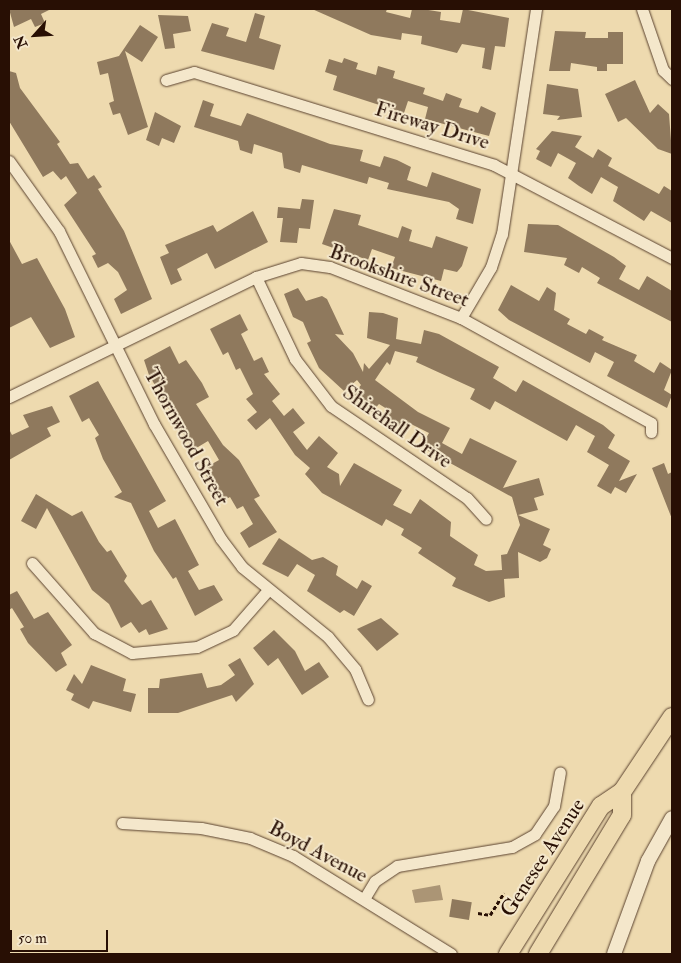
<!DOCTYPE html>
<style>
body{margin:0}
#map{position:relative;width:681px;height:963px;overflow:hidden;background:#eedaaf;font-family:"IM FELL Double Pica",serif}
div>[style]{position:absolute}
[style*='--x']{left:calc(var(--x)*1px);top:calc(var(--y)*1px);width:calc(var(--w)*1px);rotate:calc(var(--a)*1deg)}
.water>*{inset:0;background:#ab9575}
.building>*{inset:0;background:#8f795d;transform-origin:0 0}
.path>*{height:2.5px;margin-top:-1.25px;transform-origin:0;background:repeating-linear-gradient(90deg,#280f04 0 4px,transparent 0 6.5px)}
.roads{filter:drop-shadow(0 0 1px #5a422f) drop-shadow(0 0 1px #5a422f)}
.minor>*{height:11px;margin:-5.5px;padding:0 5.5px;transform-origin:5.5px;border-radius:5.5px;background:#f4e7cb}
.tertiary>*{height:14px;margin:-7px;padding:0 7px;transform-origin:7px;border-radius:7px;background:#f4e7cb}
.primary>*{height:18px;margin:-9px;padding:0 9px;transform-origin:9px;border-radius:9px;background:#eedaaf}
span{translate:-50% -50%;white-space:nowrap;text-align:center;line-height:1.15;-webkit-text-stroke:4px #f4e7cb;paint-order:stroke}
.street-label{font-size:21px;color:#280f04}
.frame{position:absolute;inset:0;border:10px solid #280f04;pointer-events:none}
.north{position:absolute;left:10px;top:10px;width:50px;height:50px;-webkit-text-stroke:4px #f4e7cb;paint-order:stroke;rotate:244deg;font-size:14px;font-weight:700;line-height:20px;text-align:center;color:#280f04}
.north::after{content:'';display:block;margin:auto;width:18px;height:22px;background:#280f04;clip-path:polygon(50% 0,100% 100%,50% 72%,0 100%)}
.scale{position:absolute;left:10px;top:930px;width:98px;height:22px;box-sizing:border-box;border:2px solid #280f04;border-top:0;padding-left:6px;font-size:15px;line-height:18px;white-space:nowrap;color:#280f04;-webkit-text-stroke:4px #f4e7cb;paint-order:stroke}
</style>
<div id="map">
<div class="water">
<i style="clip-path:polygon(440px 885px,443px 900px,415px 903px,412px 890px)"></i>
</div>
<div class="building">
<i style="clip-path:polygon(9px 9px,51px 9px,41px 14px,45px 23px,35px 27px,31px 19px,14px 27px)"></i>
<i style="clip-path:polygon(312px 9px,387px 9px,386px 12px,410px 18px,412px 9px,422px 9px,441px 12px,440px 20px,460px 23px,463px 9px,509px 18px,505px 47px,495px 46px,491px 70px,482px 68px,485px 48px,462px 44px,457px 53px,421px 44px,422px 36px,402px 33px,401px 40px,371px 35px)"></i>
<i style="clip-path:polygon(255px 13px,265px 16px,259px 38px,281px 45px,274px 70px,201px 51px,212px 23px,229px 28px,226px 36px,246px 42px)"></i>
<i style="clip-path:polygon(158px 15px,188px 16px,191px 31px,173px 34px,175px 48px,165px 49px)"></i>
<i style="clip-path:polygon(140px 25px,158px 37px,142px 62px,125px 51px,148px 127px,128px 135px,120px 113px,113px 115px,109px 103px,114px 101px,108px 73px,100px 75px,97px 62px,119px 56px)"></i>
<i style="clip-path:polygon(555px 31px,586px 32px,585px 38px,608px 38px,608px 32px,623px 32px,623px 64px,607px 64px,607px 71px,597px 71px,597px 67px,571px 63px,570px 71px,549px 71px)"></i>
<i style="clip-path:polygon(344px 58px,358px 63px,356px 69px,376px 75px,378px 66px,395px 71px,393px 78px,425px 88px,423px 94px,443px 101px,446px 93px,462px 99px,459px 107px,478px 113px,481px 106px,496px 113px,489px 136px,425px 119px,428px 107px,408px 101px,404px 113px,333px 90px,337px 76px,325px 72px,329px 59px,342px 63px)"></i>
<i style="clip-path:polygon(9px 71px,16px 73px,20px 88px,60px 142px,57px 144px,70px 164px,78px 163px,88px 179px,94px 175px,102px 187px,98px 189px,124px 231px,152px 299px,121px 314px,114px 299px,127px 290px,118px 272px,108px 263px,98px 268px,92px 256px,96px 254px,64px 205px,77px 193px,66px 176px,61px 180px,53px 171px,43px 177px,9px 121px)"></i>
<i style="clip-path:polygon(635px 80px,650px 113px,658px 104px,669px 114px,672px 154px,658px 149px,626px 118px,618px 122px,605px 94px)"></i>
<i style="clip-path:polygon(547px 84px,578px 89px,582px 117px,557px 120px,560px 116px,543px 114px)"></i>
<i style="clip-path:polygon(203px 100px,214px 104px,210px 116px,241px 126px,247px 113px,330px 144px,363px 150px,360px 161px,380px 167px,384px 156px,397px 160px,411px 167px,407px 180px,427px 187px,432px 172px,481px 189px,473px 224px,456px 219px,459px 209px,449px 202px,387px 189px,389px 183px,369px 177px,367px 184px,302px 165px,300px 173px,284px 168px,282px 153px,254px 144px,252px 154px,240px 150px,238px 141px,194px 127px)"></i>
<i style="clip-path:polygon(155px 112px,181px 126px,174px 143px,162px 138px,159px 146px,146px 140px)"></i>
<i style="clip-path:polygon(552px 131px,582px 136px,575px 147px,593px 158px,598px 149px,612px 158px,608px 166px,659px 194px,664px 186px,672px 191px,672px 223px,651px 211px,644px 221px,613px 201px,618px 187px,601px 177px,592px 194px,579px 186px,568px 178px,576px 163px,558px 153px,551px 167px,536px 159px,540px 151px,536px 149px)"></i>
<i style="clip-path:polygon(302px 199px,314px 200px,310px 229px,299px 228px,297px 243px,280px 242px,283px 218px,277px 218px,278px 207px,300px 209px)"></i>
<i style="clip-path:polygon(334px 209px,361px 215px,358px 225px,398px 238px,402px 226px,412px 230px,409px 241px,432px 248px,436px 236px,468px 247px,462px 266px,457px 272px,444px 269px,441px 281px,391px 268px,395px 257px,372px 249px,368px 260px,322px 244px)"></i>
<i style="clip-path:polygon(253px 211px,268px 242px,215px 269px,207px 253px,177px 269px,182px 280px,171px 285px,160px 257px,169px 253px,165px 245px,213px 225px,217px 232px)"></i>
<i style="clip-path:polygon(528px 224px,558px 225px,614px 257px,626px 266px,619px 279px,639px 290px,647px 276px,672px 291px,672px 322px,597px 283px,600px 278px,582px 267px,579px 273px,564px 265px,567px 258px,524px 252px)"></i>
<i style="clip-path:polygon(9px 240px,22px 264px,37px 258px,65px 309px,75px 337px,50px 348px,31px 317px,9px 328px)"></i>
<i style="clip-path:polygon(511px 285px,539px 301px,547px 287px,556px 293px,554px 310px,570px 319px,567px 324px,586px 334px,589px 329px,604px 337px,602px 340px,637px 355px,634px 361px,654px 373px,660px 362px,672px 370px,664px 390px,672px 395px,667px 408px,607px 376px,614px 362px,595px 352px,590px 363px,509px 320px,498px 310px)"></i>
<i style="clip-path:polygon(298px 288px,306px 301px,322px 296px,327px 299px,344px 335px,335px 334px,353px 353px,363px 372px,364px 363px,369px 369px,390px 345px,367px 338px,369px 312px,383px 313px,398px 318px,396px 339px,421px 344px,424px 330px,439px 334px,499px 367px,493px 378px,516px 392px,523px 380px,603px 425px,615px 435px,608px 448px,630px 461px,619px 481px,637px 474px,626px 493px,615px 487px,611px 494px,597px 486px,609px 465px,587px 452px,595px 436px,576px 425px,567px 441px,495px 401px,490px 410px,470px 399px,475px 389px,416px 362px,418px 357px,395px 351px,390px 365px,387px 362px,375px 380px,418px 412px,450px 428px,442px 443px,462px 454px,470px 438px,517px 461px,503px 488px,539px 478px,544px 495px,534px 498px,538px 510px,518px 515px,550px 529px,543px 545px,551px 549px,547px 558px,540px 562px,518px 552px,519px 578px,504px 579px,505px 597px,489px 602px,452px 586px,456px 578px,418px 553px,422px 548px,401px 535px,404px 529px,386px 519px,382px 526px,322px 493px,305px 474px,310px 468px,295px 455px,270px 418px,256px 430px,247px 420px,257px 412px,246px 399px,253px 394px,240px 368px,236px 370px,228px 352px,223px 355px,210px 329px,240px 314px,248px 330px,241px 334px,254px 361px,262px 357px,269px 372px,264px 374px,280px 394px,272px 401px,284px 416px,293px 408px,305px 423px,293px 432px,307px 450px,319px 436px,338px 453px,327px 467px,339px 474px,340px 486px,354px 463px,402px 490px,393px 505px,411px 514px,420px 499px,451px 522px,450px 536px,478px 555px,474px 565px,486px 571px,502px 570px,501px 555px,507px 554px,520px 525px,512px 497px,421px 447px,429px 433px,411px 424px,407px 431px,396px 425px,393px 430px,379px 422px,387px 409px,379px 404px,372px 412px,349px 400px,361px 385px,357px 380px,344px 391px,319px 368px,307px 343px,311px 341px,303px 322px,293px 317px,284px 294px)"></i>
<i style="clip-path:polygon(170px 346px,179px 364px,186px 360px,202px 383px,209px 397px,196px 404px,223px 445px,239px 460px,260px 496px,254px 499px,277px 532px,249px 548px,240px 533px,253px 524px,243px 506px,237px 509px,230px 497px,220px 503px,203px 469px,219px 460px,208px 441px,193px 450px,149px 375px,144px 360px)"></i>
<i style="clip-path:polygon(98px 381px,166px 501px,149px 511px,158px 528px,175px 519px,199px 565px,188px 571px,199px 590px,214px 585px,223px 600px,195px 616px,176px 577px,173px 579px,154px 551px,131px 503px,114px 497px,122px 492px,103px 459px,95px 438px,99px 435px,89px 418px,82px 422px,69px 396px)"></i>
<i style="clip-path:polygon(52px 406px,60px 422px,47px 428px,51px 436px,9px 460px,9px 429px,12px 435px,29px 427px,23px 415px)"></i>
<i style="clip-path:polygon(664px 463px,668px 474px,672px 472px,672px 519px,652px 468px)"></i>
<i style="clip-path:polygon(36px 494px,72px 516px,82px 511px,99px 542px,107px 552px,111px 550px,127px 576px,124px 581px,142px 605px,151px 600px,168px 629px,149px 635px,146px 629px,139px 633px,131px 622px,121px 628px,109px 604px,92px 590px,47px 508px,36px 529px,21px 521px)"></i>
<i style="clip-path:polygon(279px 538px,312px 560px,323px 557px,338px 566px,336px 575px,357px 589px,362px 580px,372px 586px,354px 616px,344px 610px,340px 613px,307px 591px,315px 575px,297px 564px,288px 577px,262px 564px)"></i>
<i style="clip-path:polygon(17px 591px,34px 619px,48px 612px,72px 645px,61px 653px,67px 665px,56px 672px,28px 643px,20px 629px,24px 627px,12px 608px,9px 610px,9px 595px)"></i>
<i style="clip-path:polygon(381px 618px,399px 634px,377px 651px,357px 629px)"></i>
<i style="clip-path:polygon(274px 630px,295px 651px,305px 671px,319px 662px,329px 677px,302px 695px,278px 658px,268px 666px,253px 648px)"></i>
<i style="clip-path:polygon(240px 658px,254px 684px,236px 702px,232px 695px,178px 713px,148px 713px,148px 688px,159px 688px,160px 679px,202px 673px,207px 688px,221px 685px,235px 675px,228px 665px)"></i>
<i style="clip-path:polygon(91px 665px,126px 679px,123px 691px,136px 694px,131px 712px,93px 701px,89px 709px,71px 700px,74px 694px,66px 690px,74px 674px,82px 684px)"></i>
<i style="left:452px;top:899px;width:20px;height:18px;rotate:9deg"></i>
</div>
<div class="path">
<i style="--x:478;--y:913;--w:12;--a:9"></i>
<i style="--x:490;--y:915;--w:26;--a:-58"></i>
</div>
<div class="roads">
<div class="minor">
<i style="--x:642;--y:9;--w:65;--a:71"></i>
<i style="--x:663;--y:70;--w:13;--a:45"></i>
<i style="--x:166;--y:80;--w:29;--a:-16"></i>
<i style="--x:194;--y:72;--w:314;--a:17.2"></i>
<i style="--x:494;--y:165;--w:201;--a:27.6"></i>
<i style="--x:9;--y:161;--w:86;--a:54.5"></i>
<i style="--x:59;--y:231;--w:215;--a:63.8"></i>
<i style="--x:154;--y:424;--w:133;--a:59.8"></i>
<i style="--x:221;--y:539;--w:35;--a:53"></i>
<i style="--x:242;--y:567;--w:111;--a:39.1"></i>
<i style="--x:328;--y:637;--w:42;--a:49.8"></i>
<i style="--x:355;--y:669;--w:33;--a:67"></i>
<i style="--x:256;--y:277;--w:91;--a:64.6"></i>
<i style="--x:295;--y:359;--w:59;--a:52.5"></i>
<i style="--x:331;--y:406;--w:164;--a:34.1"></i>
<i style="--x:467;--y:498;--w:28;--a:48"></i>
<i style="--x:461;--y:318;--w:59;--a:-59.5"></i>
<i style="--x:491;--y:267;--w:35;--a:-72"></i>
<i style="--x:502;--y:234;--w:228;--a:-81.4"></i>
<i style="--x:9;--y:397;--w:275;--a:-25.9"></i>
<i style="--x:256;--y:277;--w:47;--a:-17.3"></i>
<i style="--x:301;--y:263;--w:29;--a:8"></i>
<i style="--x:330;--y:267;--w:141;--a:21.3"></i>
<i style="--x:461;--y:318;--w:217;--a:28.9"></i>
<i style="--x:651;--y:423;--w:9;--a:90"></i>
<i style="--x:32;--y:563;--w:94;--a:48.5"></i>
<i style="--x:94;--y:633;--w:43;--a:27.8"></i>
<i style="--x:132;--y:653;--w:65;--a:-5.3"></i>
<i style="--x:197;--y:647;--w:40;--a:-25"></i>
<i style="--x:233;--y:630;--w:53;--a:-48.8"></i>
<i style="--x:122;--y:823;--w:79;--a:3.6"></i>
<i style="--x:201;--y:828;--w:50;--a:11.5"></i>
<i style="--x:250;--y:838;--w:47;--a:22.7"></i>
<i style="--x:293;--y:856;--w:186;--a:31.8"></i>
<i style="--x:364;--y:899;--w:21;--a:-59"></i>
<i style="--x:375;--y:881;--w:27;--a:-34"></i>
<i style="--x:397;--y:866;--w:117;--a:-9.4"></i>
<i style="--x:512;--y:847;--w:26;--a:-29"></i>
<i style="--x:535;--y:834;--w:34;--a:-56"></i>
<i style="--x:554;--y:806;--w:34;--a:-80"></i>
</div>
<div class="tertiary">
<i style="--x:614;--y:954;--w:99;--a:-69.9"></i>
<i style="--x:648;--y:861;--w:49;--a:-60.8"></i>
</div>
<div class="primary">
<i style="--x:508;--y:954;--w:175;--a:-57.9"></i>
<i style="--x:601;--y:806;--w:25;--a:-34"></i>
<i style="--x:622;--y:792;--w:90;--a:-56.3"></i>
<i style="--x:538;--y:954;--w:162;--a:-58.9"></i>
<i style="--x:622;--y:815;--w:23;--a:-90"></i>
</div>
</div>
<div class="street-label">
<span style="left:432px;top:126px;rotate:17deg">Fireway Drive</span>
<span style="left:399px;top:276px;rotate:20deg">Brookshire Street</span>
<span style="left:397px;top:427px;rotate:35deg">Shirehall Drive</span>
<span style="left:186px;top:437px;rotate:61deg">Thornwood Street</span>
<span style="left:318px;top:852px;rotate:28deg">Boyd Avenue</span>
<span style="left:543px;top:858px;rotate:-57deg">Genesee Avenue</span>
</div>
<div class="frame"></div>
<div class="north">N</div>
<div class="scale">50 m</div>
</div>
